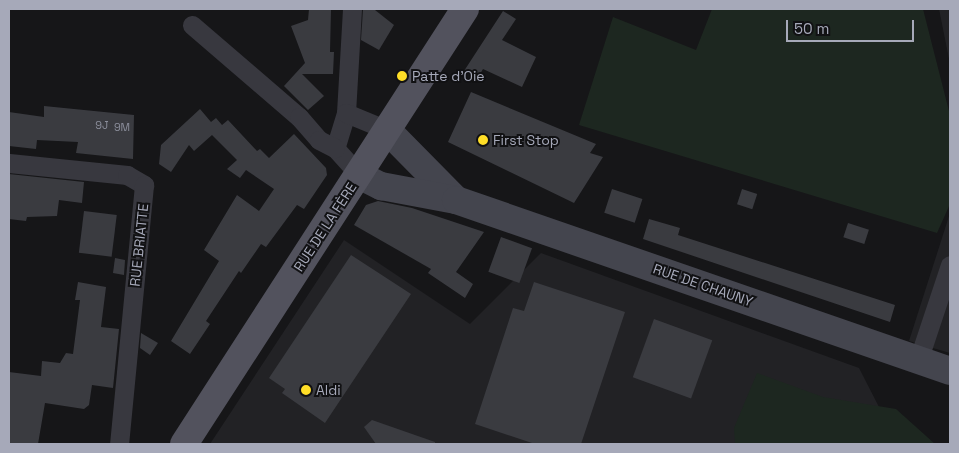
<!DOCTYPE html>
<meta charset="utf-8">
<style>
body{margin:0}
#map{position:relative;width:959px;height:453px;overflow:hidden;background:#161618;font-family:"Space Grotesk",sans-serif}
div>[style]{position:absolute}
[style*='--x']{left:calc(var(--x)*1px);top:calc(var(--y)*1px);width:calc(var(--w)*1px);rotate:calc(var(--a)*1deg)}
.built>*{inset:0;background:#222225}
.green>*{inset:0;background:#1d2720}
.building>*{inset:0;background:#3a3b40;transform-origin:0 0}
.street>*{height:19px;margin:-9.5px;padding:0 9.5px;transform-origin:9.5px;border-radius:9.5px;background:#38383f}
.secondary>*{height:28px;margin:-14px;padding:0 14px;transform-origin:14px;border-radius:14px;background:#44454e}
.primary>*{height:28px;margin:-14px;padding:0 14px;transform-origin:14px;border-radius:14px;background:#52525d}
.dots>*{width:14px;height:14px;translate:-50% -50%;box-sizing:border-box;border:2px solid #111113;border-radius:50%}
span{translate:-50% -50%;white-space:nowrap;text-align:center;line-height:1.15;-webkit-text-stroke:4px #111113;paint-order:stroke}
.number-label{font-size:11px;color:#8b8e9b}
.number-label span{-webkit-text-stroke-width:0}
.poi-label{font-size:14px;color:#a6a9b9}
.left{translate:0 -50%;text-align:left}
.street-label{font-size:14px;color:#a6a9b9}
.frame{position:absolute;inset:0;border:10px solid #a6a9b9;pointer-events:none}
.scale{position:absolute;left:786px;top:20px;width:128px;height:22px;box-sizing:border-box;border:2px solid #a6a9b9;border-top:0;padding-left:6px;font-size:15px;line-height:18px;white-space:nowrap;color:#a6a9b9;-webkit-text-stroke:4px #111113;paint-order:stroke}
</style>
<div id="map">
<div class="built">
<i style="clip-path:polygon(939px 9px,950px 9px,950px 64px)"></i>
<i style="clip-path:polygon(950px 213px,950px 353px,909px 341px)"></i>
<i style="clip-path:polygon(344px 240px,470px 324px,541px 253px,859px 368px,898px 444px,210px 444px)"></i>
</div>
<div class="green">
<i style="clip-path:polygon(712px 9px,923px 9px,950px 115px,950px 204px,937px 233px,579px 125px,613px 17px,696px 50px)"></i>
<i style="clip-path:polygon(757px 373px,823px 397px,896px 409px,935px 444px,735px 444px,734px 428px)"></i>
</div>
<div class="building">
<i style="clip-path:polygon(309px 9px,331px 9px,330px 52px,334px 52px,333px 74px,302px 74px,324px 96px,308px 110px,284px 86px,305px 63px,291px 26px,308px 20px)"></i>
<i style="clip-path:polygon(363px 9px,375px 10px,394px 25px,379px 50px,361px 40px)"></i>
<i style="clip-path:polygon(503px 11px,516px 19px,502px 40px,536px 57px,522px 87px,483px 69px,477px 79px,464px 71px)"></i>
<i style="clip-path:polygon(471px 92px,596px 144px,590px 153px,603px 157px,574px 203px,448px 142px)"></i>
<i style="clip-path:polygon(44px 106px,134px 115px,133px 159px,76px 153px,78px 142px,37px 140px,36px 149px,9px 146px,9px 112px,44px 117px)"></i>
<i style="clip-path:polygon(200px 109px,211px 122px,216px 118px,222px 125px,228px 120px,257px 151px,260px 149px,269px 158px,294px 134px,326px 168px,327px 175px,304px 209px,297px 205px,266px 247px,261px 244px,241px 273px,239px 271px,206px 321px,210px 324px,190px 354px,171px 341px,219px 261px,204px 250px,237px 195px,259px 211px,274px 189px,246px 170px,240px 178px,227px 169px,237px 160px,212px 135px,194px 151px,189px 145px,171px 172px,159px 164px,161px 145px)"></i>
<i style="clip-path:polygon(9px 174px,84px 182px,82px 203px,59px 200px,57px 216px,27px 217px,26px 221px,9px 219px)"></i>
<i style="left:612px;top:189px;width:32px;height:25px;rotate:18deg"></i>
<i style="left:742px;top:189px;width:16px;height:16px;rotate:18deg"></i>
<i style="clip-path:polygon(378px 201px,412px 208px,484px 232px,456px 272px,473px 284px,465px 298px,428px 273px,431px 269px,354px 225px,366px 205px)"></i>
<i style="left:84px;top:211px;width:33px;height:42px;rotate:7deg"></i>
<i style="clip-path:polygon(649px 219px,680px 228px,678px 235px,895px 305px,890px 322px,643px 239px)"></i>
<i style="left:848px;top:223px;width:22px;height:15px;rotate:18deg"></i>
<i style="left:501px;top:237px;width:33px;height:37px;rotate:20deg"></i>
<i style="clip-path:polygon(351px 255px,411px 294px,325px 423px,282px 393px,285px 389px,269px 378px)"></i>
<i style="clip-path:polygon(115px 258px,125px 260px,124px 275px,113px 273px)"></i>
<i style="clip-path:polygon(78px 282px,106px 287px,101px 327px,119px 329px,113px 388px,92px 385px,89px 405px,84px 409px,45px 403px,38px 444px,9px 444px,9px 372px,41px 376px,42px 361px,60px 363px,66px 353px,73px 354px,80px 300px,75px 300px)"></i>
<i style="clip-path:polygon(534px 282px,625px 312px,581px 444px,535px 444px,475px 424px,513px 308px,524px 311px)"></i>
<i style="left:654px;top:319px;width:62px;height:62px;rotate:20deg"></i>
<i style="clip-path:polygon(141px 333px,158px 343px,150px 355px,140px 348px)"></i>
<i style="clip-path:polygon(372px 420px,435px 442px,435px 444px,376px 444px,364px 427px)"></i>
</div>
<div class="street">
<i style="--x:352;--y:9;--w:104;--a:93.3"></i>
<i style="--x:346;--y:113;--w:37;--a:107"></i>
<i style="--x:335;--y:148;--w:36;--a:48"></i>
<i style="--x:192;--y:25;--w:141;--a:40.7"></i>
<i style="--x:299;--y:117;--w:30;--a:49"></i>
<i style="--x:319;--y:140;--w:18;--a:27"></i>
<i style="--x:346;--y:113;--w:44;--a:22.5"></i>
<i style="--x:9;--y:163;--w:119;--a:5.8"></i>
<i style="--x:127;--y:175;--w:20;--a:30"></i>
<i style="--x:144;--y:185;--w:260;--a:95.5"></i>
<i style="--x:918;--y:361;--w:101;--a:-71.6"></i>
</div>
<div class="secondary">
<i style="--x:387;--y:130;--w:98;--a:45.4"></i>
<i style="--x:359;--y:175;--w:25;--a:27"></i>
<i style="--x:381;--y:186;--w:76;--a:10.6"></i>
<i style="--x:456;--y:200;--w:523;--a:19.09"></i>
</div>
<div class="primary">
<i style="--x:184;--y:444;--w:518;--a:-57.14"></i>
</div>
<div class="dots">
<i style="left:402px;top:76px;background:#ffde27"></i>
<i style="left:483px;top:140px;background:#ffde27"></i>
<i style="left:306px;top:390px;background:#ffde27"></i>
</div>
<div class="number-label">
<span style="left:102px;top:125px">9J</span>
<span style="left:122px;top:127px">9M</span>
</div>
<div class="poi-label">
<span class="left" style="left:412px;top:76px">Patte d'Oie</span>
<span class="left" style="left:493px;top:140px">First Stop</span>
<span class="left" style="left:316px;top:390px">Aldi</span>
</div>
<div class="street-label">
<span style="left:325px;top:227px;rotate:-57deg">RUE DE LA FÈRE</span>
<span style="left:139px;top:245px;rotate:-84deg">RUE BRIATTE</span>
<span style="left:703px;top:285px;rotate:19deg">RUE DE CHAUNY</span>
</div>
<div class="frame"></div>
<div class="scale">50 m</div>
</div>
